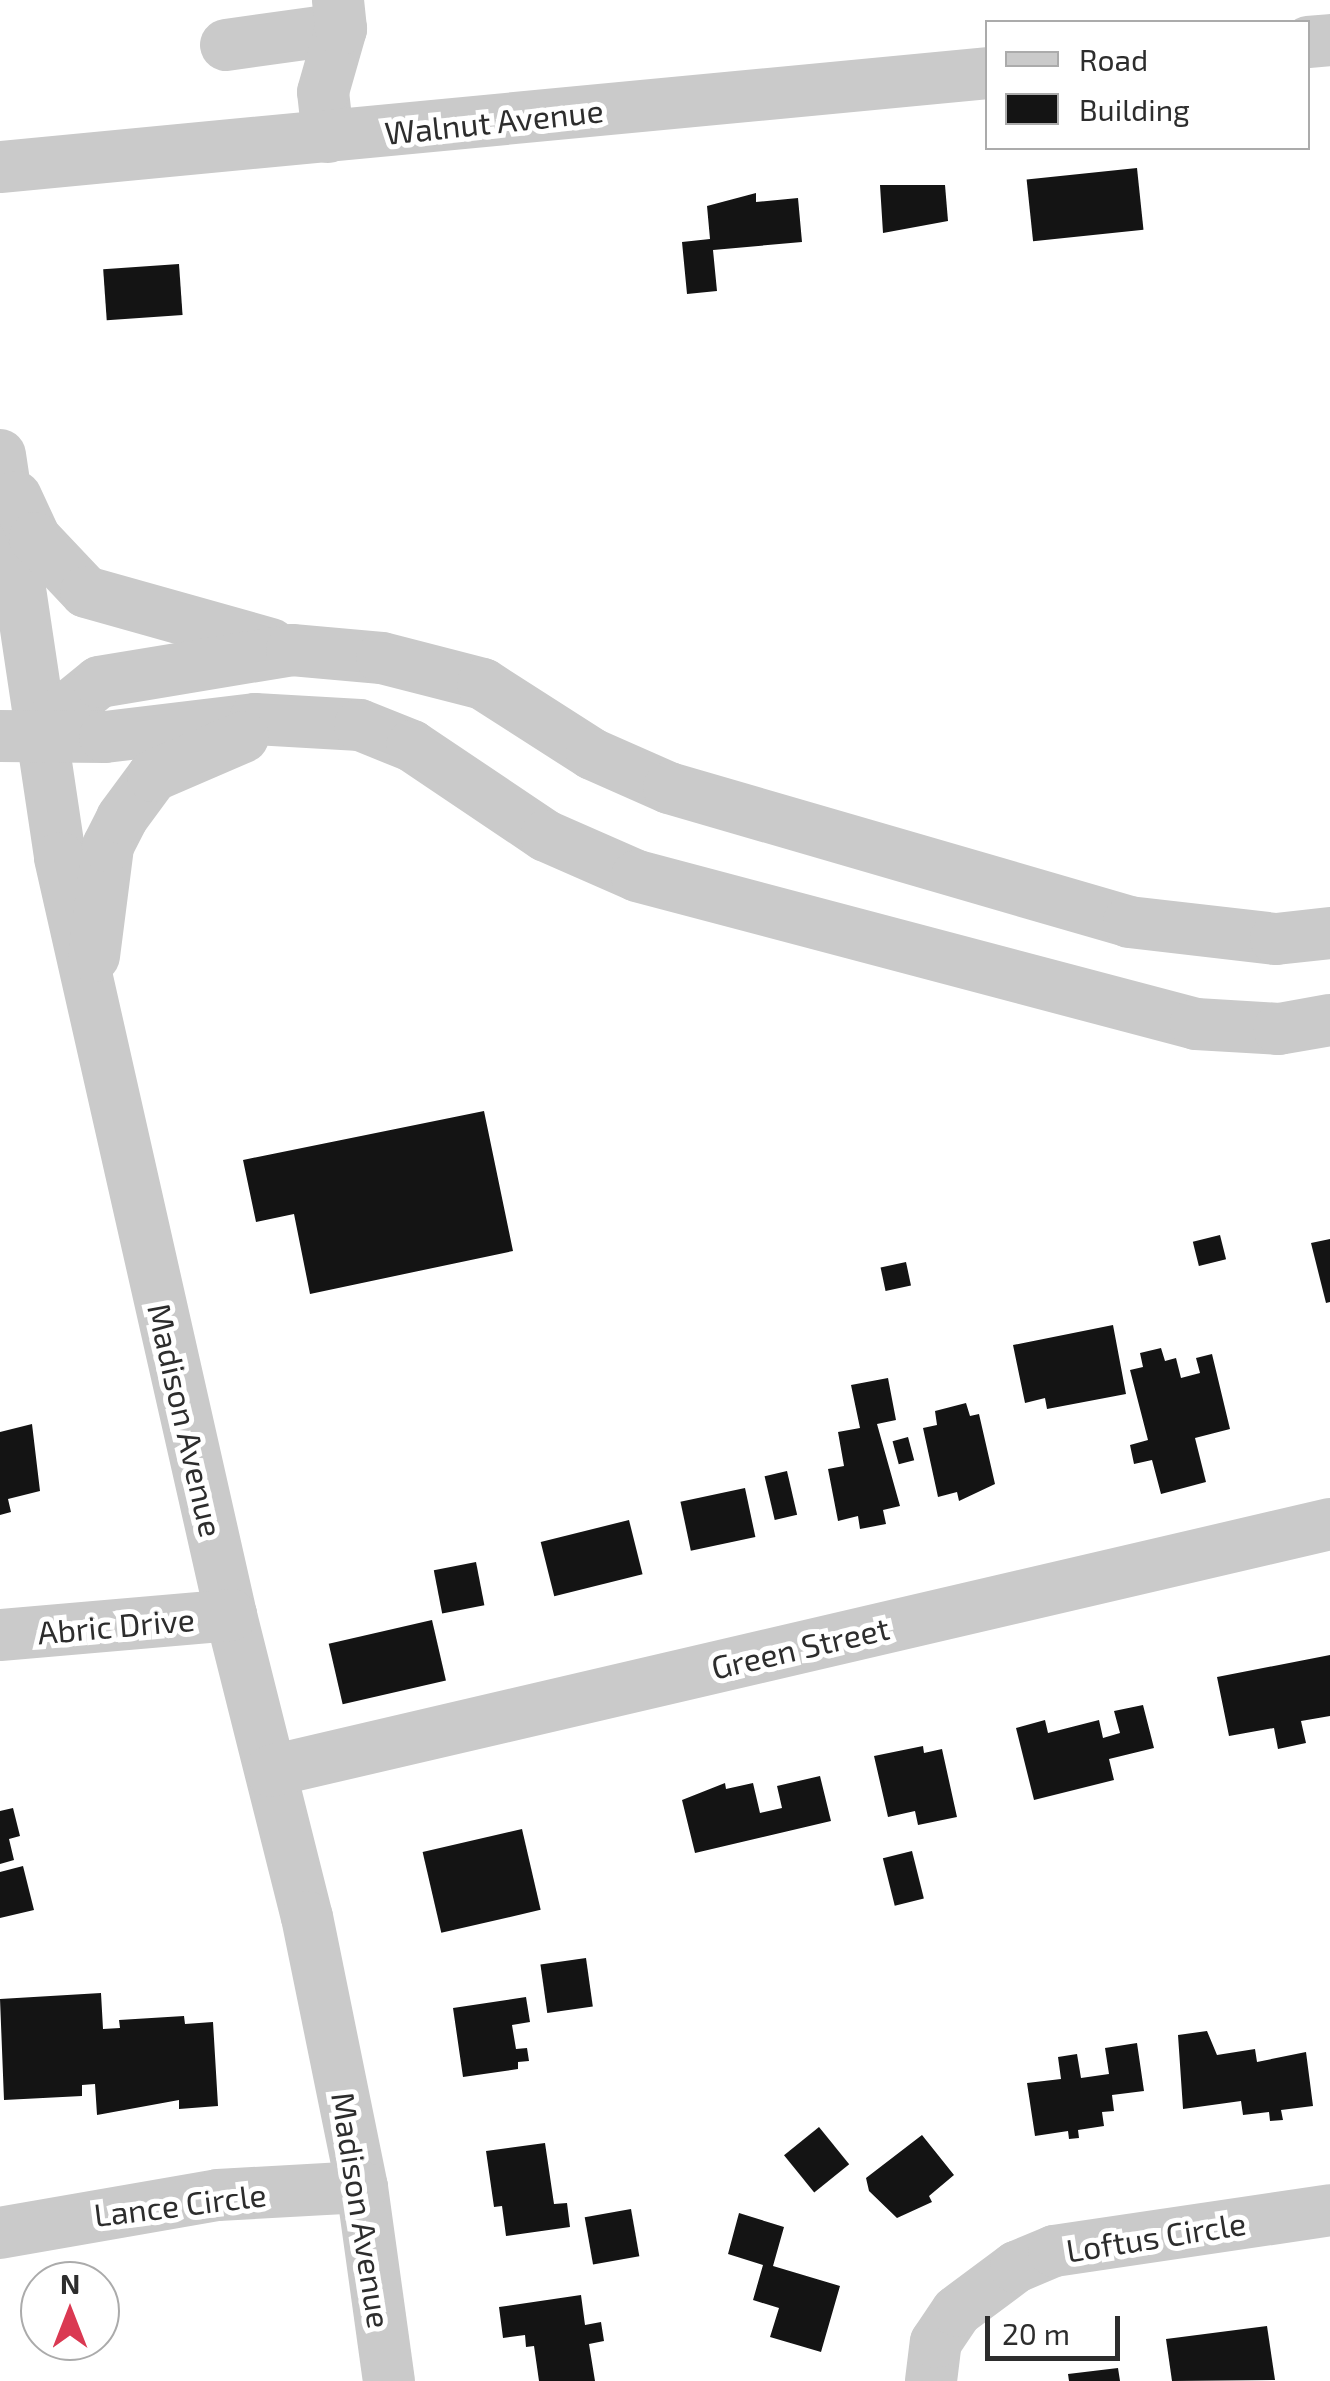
<!DOCTYPE html>
<style>
body{margin:0}
#map{position:relative;width:1330px;height:2381px;overflow:hidden;background:#fff;font-family:"Exo 2",sans-serif}
div>[style]{position:absolute}
[style*='--x']{left:calc(var(--x)*1px);top:calc(var(--y)*1px);width:calc(var(--w)*1px);rotate:calc(var(--a)*1deg)}
.building>*{inset:0;background:#141414;transform-origin:0 0}
.minor>*{height:52px;margin:-26px;padding:0 26px;transform-origin:26px;border-radius:26px;background:#cacaca}
span{translate:-50% -50%;white-space:nowrap;text-align:center;line-height:1.15;-webkit-text-stroke:10px #fff;paint-order:stroke}
.street-label{font-size:32px;color:#2d2d2d}
.legend{position:absolute;left:985px;top:20px;width:325px;height:130px;box-sizing:border-box;background:#fff;border:2px solid #ababab;margin:0;padding:12px 18px;list-style:none;font-size:30px;color:#2d2d2d}
.legend li{display:flex;align-items:center;gap:20px;height:50px}
.legend b{width:50px;border:2px solid #ababab}
.north{position:absolute;left:20px;top:2261px;width:100px;height:100px;box-sizing:border-box;background:#fff;border:2px solid #ababab;border-radius:50%;rotate:0deg;font-size:28px;font-weight:700;line-height:40px;text-align:center;color:#2d2d2d}
.north::after{content:'';display:block;margin:auto;width:35px;height:45px;background:#da3952;clip-path:polygon(50% 0,100% 100%,50% 72%,0 100%)}
.scale{position:absolute;left:985px;top:2316px;width:135px;height:45px;box-sizing:border-box;border:5px solid #2d2d2d;border-top:0;padding-left:12px;font-size:30px;line-height:35px;white-space:nowrap;color:#2d2d2d;-webkit-text-stroke:8px #fff;paint-order:stroke}
</style>
<div id="map">
<div class="building">
<i style="left:1137px;top:168px;width:62px;height:111px;rotate:84deg"></i>
<i style="clip-path:polygon(880px 185px,945px 185px,948px 221px,883px 233px)"></i>
<i style="clip-path:polygon(756px 193px,756px 202px,798px 198px,802px 242px,713px 250px,717px 291px,687px 294px,682px 242px,710px 239px,707px 206px)"></i>
<i style="left:179px;top:264px;width:51px;height:76px;rotate:86deg"></i>
<i style="clip-path:polygon(484px 1111px,513px 1251px,310px 1294px,294px 1214px,256px 1222px,243px 1160px)"></i>
<i style="left:1220px;top:1235px;width:25px;height:28px;rotate:76deg"></i>
<i style="clip-path:polygon(1330px 1239px,1330px 1302px,1326px 1303px,1311px 1243px)"></i>
<i style="left:906px;top:1262px;width:24px;height:26px;rotate:78deg"></i>
<i style="clip-path:polygon(1113px 1325px,1126px 1394px,1047px 1409px,1045px 1398px,1025px 1403px,1013px 1345px)"></i>
<i style="clip-path:polygon(1161px 1348px,1165px 1361px,1176px 1358px,1181px 1378px,1200px 1373px,1196px 1358px,1212px 1354px,1230px 1429px,1195px 1438px,1206px 1482px,1161px 1494px,1152px 1460px,1134px 1464px,1130px 1445px,1148px 1440px,1130px 1370px,1143px 1367px,1140px 1353px)"></i>
<i style="clip-path:polygon(888px 1378px,896px 1420px,877px 1424px,900px 1506px,883px 1510px,886px 1524px,860px 1529px,858px 1516px,838px 1521px,828px 1469px,844px 1466px,838px 1432px,860px 1428px,851px 1385px)"></i>
<i style="clip-path:polygon(966px 1403px,970px 1416px,979px 1414px,995px 1484px,959px 1501px,957px 1492px,938px 1497px,923px 1428px,937px 1425px,935px 1411px)"></i>
<i style="clip-path:polygon(32px 1424px,40px 1491px,8px 1499px,11px 1512px,0 1515px,0 1432px)"></i>
<i style="left:908px;top:1437px;width:24px;height:16px;rotate:75deg"></i>
<i style="left:787px;top:1471px;width:45px;height:23px;rotate:77deg"></i>
<i style="left:745px;top:1488px;width:50px;height:66px;rotate:78deg"></i>
<i style="left:629px;top:1520px;width:56px;height:91px;rotate:76deg"></i>
<i style="left:476px;top:1562px;width:44px;height:43px;rotate:79deg"></i>
<i style="left:432px;top:1620px;width:62px;height:106px;rotate:77deg"></i>
<i style="clip-path:polygon(1330px 1655px,1330px 1716px,1301px 1721px,1306px 1743px,1278px 1749px,1274px 1728px,1229px 1736px,1217px 1677px)"></i>
<i style="clip-path:polygon(1143px 1705px,1154px 1748px,1109px 1759px,1114px 1780px,1034px 1800px,1016px 1728px,1045px 1720px,1048px 1733px,1099px 1720px,1103px 1738px,1120px 1733px,1114px 1711px)"></i>
<i style="clip-path:polygon(923px 1746px,924px 1753px,942px 1749px,957px 1817px,918px 1825px,915px 1811px,888px 1817px,874px 1756px)"></i>
<i style="clip-path:polygon(820px 1776px,831px 1821px,695px 1853px,682px 1800px,725px 1783px,726px 1789px,753px 1783px,760px 1813px,782px 1808px,777px 1786px)"></i>
<i style="clip-path:polygon(13px 1808px,20px 1836px,9px 1839px,14px 1860px,0 1864px,0 1811px)"></i>
<i style="left:522px;top:1829px;width:83px;height:102px;rotate:77deg"></i>
<i style="left:912px;top:1851px;width:49px;height:30px;rotate:76deg"></i>
<i style="clip-path:polygon(23px 1866px,34px 1910px,0 1918px,0 1872px)"></i>
<i style="left:586px;top:1958px;width:49px;height:46px;rotate:82deg"></i>
<i style="clip-path:polygon(101px 1993px,103px 2029px,120px 2028px,119px 2020px,184px 2016px,185px 2024px,213px 2022px,218px 2106px,179px 2109px,179px 2100px,97px 2115px,95px 2084px,82px 2085px,82px 2096px,4px 2100px,0 1999px)"></i>
<i style="clip-path:polygon(526px 1997px,530px 2022px,512px 2025px,516px 2049px,527px 2048px,529px 2061px,518px 2062px,518px 2069px,463px 2077px,453px 2008px)"></i>
<i style="clip-path:polygon(1207px 2031px,1217px 2055px,1255px 2049px,1257px 2062px,1306px 2052px,1313px 2106px,1281px 2110px,1283px 2120px,1270px 2121px,1269px 2112px,1243px 2115px,1241px 2101px,1183px 2109px,1178px 2035px)"></i>
<i style="clip-path:polygon(1137px 2043px,1144px 2091px,1112px 2095px,1114px 2111px,1102px 2112px,1104px 2126px,1078px 2130px,1079px 2138px,1069px 2139px,1068px 2131px,1035px 2136px,1027px 2083px,1061px 2079px,1058px 2057px,1077px 2054px,1081px 2078px,1109px 2074px,1105px 2048px)"></i>
<i style="left:819px;top:2127px;width:48px;height:45px;rotate:51deg"></i>
<i style="clip-path:polygon(922px 2135px,954px 2175px,929px 2196px,932px 2202px,897px 2218px,869px 2191px,866px 2178px)"></i>
<i style="clip-path:polygon(545px 2143px,554px 2204px,567px 2203px,570px 2227px,506px 2236px,502px 2206px,494px 2207px,486px 2151px)"></i>
<i style="left:631px;top:2209px;width:48px;height:47px;rotate:80deg"></i>
<i style="clip-path:polygon(739px 2213px,784px 2227px,773px 2266px,840px 2286px,821px 2352px,770px 2337px,779px 2308px,753px 2300px,763px 2265px,728px 2254px)"></i>
<i style="clip-path:polygon(581px 2295px,585px 2325px,601px 2322px,604px 2341px,589px 2344px,595px 2381px,539px 2381px,534px 2346px,526px 2347px,525px 2335px,503px 2338px,499px 2307px)"></i>
<i style="clip-path:polygon(1267px 2326px,1275px 2380px,1172px 2381px,1166px 2339px)"></i>
<i style="clip-path:polygon(1118px 2368px,1120px 2381px,1069px 2381px,1068px 2374px)"></i>
</div>
<div class="minor">
<i style="--x:1308;--y:42;--w:22;--a:-5"></i>
<i style="--x:226;--y:45;--w:116;--a:-7.9"></i>
<i style="--x:328;--y:137;--w:45;--a:-96.3"></i>
<i style="--x:323;--y:92;--w:66;--a:-74.1"></i>
<i style="--x:341;--y:29;--w:29;--a:-96"></i>
<i style="--x:0;--y:167;--w:992;--a:-5.43"></i>
<i style="--x:0;--y:455;--w:407;--a:81.5"></i>
<i style="--x:60;--y:858;--w:776;--a:77.27"></i>
<i style="--x:231;--y:1615;--w:311;--a:75.9"></i>
<i style="--x:307;--y:1917;--w:276;--a:78.5"></i>
<i style="--x:362;--y:2187;--w:196;--a:82.1"></i>
<i style="--x:16;--y:497;--w:45;--a:65.1"></i>
<i style="--x:35;--y:538;--w:74;--a:46.6"></i>
<i style="--x:86;--y:592;--w:192;--a:15.7"></i>
<i style="--x:39;--y:731;--w:77;--a:-39.2"></i>
<i style="--x:99;--y:682;--w:196;--a:-9.4"></i>
<i style="--x:292;--y:650;--w:90;--a:5.1"></i>
<i style="--x:382;--y:658;--w:104;--a:14.4"></i>
<i style="--x:483;--y:684;--w:130;--a:32.7"></i>
<i style="--x:592;--y:754;--w:84;--a:23.8"></i>
<i style="--x:669;--y:788;--w:479;--a:16.2"></i>
<i style="--x:1129;--y:922;--w:148;--a:6.6"></i>
<i style="--x:1276;--y:939;--w:54;--a:-6.3"></i>
<i style="--x:0;--y:736;--w:105;--a:0.5"></i>
<i style="--x:105;--y:737;--w:151;--a:-6.8"></i>
<i style="--x:255;--y:719;--w:105;--a:3.3"></i>
<i style="--x:360;--y:725;--w:56;--a:22"></i>
<i style="--x:412;--y:746;--w:161;--a:33.9"></i>
<i style="--x:546;--y:836;--w:99;--a:23.7"></i>
<i style="--x:637;--y:876;--w:578;--a:14.83"></i>
<i style="--x:1196;--y:1024;--w:83;--a:3.4"></i>
<i style="--x:1279;--y:1029;--w:52;--a:-10"></i>
<i style="--x:94;--y:956;--w:111;--a:-82.7"></i>
<i style="--x:108;--y:846;--w:31;--a:-63"></i>
<i style="--x:122;--y:818;--w:52;--a:-53.6"></i>
<i style="--x:153;--y:776;--w:98;--a:-23.4"></i>
<i style="--x:0;--y:1635;--w:232;--a:-4.9"></i>
<i style="--x:271;--y:1771;--w:1087;--a:-13.13"></i>
<i style="--x:0;--y:2233;--w:221;--a:-9.9"></i>
<i style="--x:218;--y:2195;--w:144;--a:-3.2"></i>
<i style="--x:931;--y:2381;--w:39;--a:-83"></i>
<i style="--x:936;--y:2342;--w:37;--a:-56"></i>
<i style="--x:957;--y:2311;--w:74;--a:-36.7"></i>
<i style="--x:1016;--y:2267;--w:41;--a:-22.8"></i>
<i style="--x:1054;--y:2251;--w:279;--a:-8.4"></i>
</div>
<div class="street-label">
<span style="left:494px;top:121px;rotate:-6deg">Walnut Avenue</span>
<span style="left:186px;top:1420px;rotate:77deg">Madison Avenue</span>
<span style="left:116px;top:1625px;rotate:-5deg">Abric Drive</span>
<span style="left:800px;top:1647px;rotate:-13deg">Green Street</span>
<span style="left:180px;top:2204px;rotate:-7deg">Lance Circle</span>
<span style="left:362px;top:2210px;rotate:81deg">Madison Avenue</span>
<span style="left:1156px;top:2236px;rotate:-9deg">Loftus Circle</span>
</div>
<ul class="legend">
<li><b style="height:12px;background:#cacaca"></b>Road</li>
<li><b style="height:28px;background:#141414"></b>Building</li>
</ul>
<div class="north">N</div>
<div class="scale">20 m</div>
</div>
